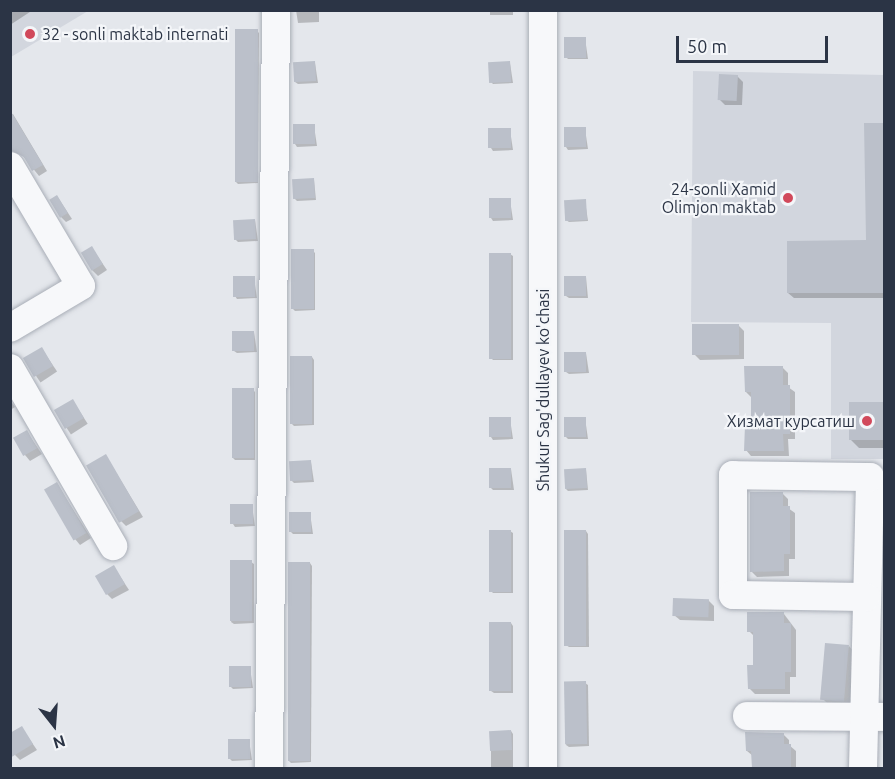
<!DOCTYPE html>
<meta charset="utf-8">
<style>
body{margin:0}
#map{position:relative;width:895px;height:779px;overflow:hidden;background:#e4e7ec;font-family:Ubuntu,sans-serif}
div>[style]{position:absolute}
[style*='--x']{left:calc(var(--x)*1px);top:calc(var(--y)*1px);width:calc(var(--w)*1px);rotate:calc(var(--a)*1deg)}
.built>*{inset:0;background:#d2d6de}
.shadow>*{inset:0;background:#0003;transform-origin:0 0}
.building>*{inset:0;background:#bbc0ca;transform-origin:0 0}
.roads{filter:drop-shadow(0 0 2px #a9aeb7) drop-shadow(0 0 2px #a9aeb7)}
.minor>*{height:28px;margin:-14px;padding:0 14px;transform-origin:14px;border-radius:14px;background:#f7f8fa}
.dots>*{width:16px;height:16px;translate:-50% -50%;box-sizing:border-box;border:3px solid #f4f6f9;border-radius:50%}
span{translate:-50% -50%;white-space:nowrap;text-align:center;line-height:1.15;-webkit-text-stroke:4.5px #f4f6f9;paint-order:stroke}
.poi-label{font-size:16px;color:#2b3445}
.left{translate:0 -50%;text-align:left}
.right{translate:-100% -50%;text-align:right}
.street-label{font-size:16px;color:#2b3445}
.frame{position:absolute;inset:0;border:12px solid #2b3445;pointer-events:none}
.north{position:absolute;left:24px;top:695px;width:60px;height:60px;-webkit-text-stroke:4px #f4f6f9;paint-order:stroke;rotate:163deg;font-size:16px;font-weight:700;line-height:24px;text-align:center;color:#2b3445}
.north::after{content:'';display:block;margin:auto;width:21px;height:27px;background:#2b3445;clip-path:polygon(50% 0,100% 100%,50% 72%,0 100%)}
.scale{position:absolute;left:676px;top:36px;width:152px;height:27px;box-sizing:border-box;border:3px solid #2b3445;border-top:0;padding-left:8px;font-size:18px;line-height:21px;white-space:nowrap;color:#2b3445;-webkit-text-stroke:4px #f4f6f9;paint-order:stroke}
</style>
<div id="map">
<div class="built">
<i style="clip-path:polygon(11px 10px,88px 10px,88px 11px,11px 57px)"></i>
<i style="clip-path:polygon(693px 71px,884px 75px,884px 459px,831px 459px,831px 323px,691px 322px)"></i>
</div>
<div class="shadow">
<i style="clip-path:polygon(10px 10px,33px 10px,10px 25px)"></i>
<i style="clip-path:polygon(296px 10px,319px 10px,319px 22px,298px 23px)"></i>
<i style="left:490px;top:10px;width:23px;height:5px"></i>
<i style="clip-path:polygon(257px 31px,259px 33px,258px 183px,238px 184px,236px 182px)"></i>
<i style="clip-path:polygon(585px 38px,588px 59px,568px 59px,566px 57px)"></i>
<i style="clip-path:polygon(315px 63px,318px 83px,298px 84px,295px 82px)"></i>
<i style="clip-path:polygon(510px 63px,513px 83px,493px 84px,490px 81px)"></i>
<i style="clip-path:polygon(737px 76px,743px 82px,742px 105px,725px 105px,719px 99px)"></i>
<i style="clip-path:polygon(13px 114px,47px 171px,39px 176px,23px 156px,11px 149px,10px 115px)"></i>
<i style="clip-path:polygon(884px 124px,884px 298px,794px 298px,788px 293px,868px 241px)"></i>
<i style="clip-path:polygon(314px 126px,317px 146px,297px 147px,295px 144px)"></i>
<i style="clip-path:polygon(585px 129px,588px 149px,568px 150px,566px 147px)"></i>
<i style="clip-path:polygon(510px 130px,513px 150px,493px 151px,491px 148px)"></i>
<i style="clip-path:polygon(314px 180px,316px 200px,297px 201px,294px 198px)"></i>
<i style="clip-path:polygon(57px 196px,72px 219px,66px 222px,61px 217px)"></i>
<i style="clip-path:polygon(510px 200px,513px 220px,493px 221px,491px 218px)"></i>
<i style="clip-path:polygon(585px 201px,588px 221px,569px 222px,566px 220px)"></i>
<i style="clip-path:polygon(255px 220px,258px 241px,238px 242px,235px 239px)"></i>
<i style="clip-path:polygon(92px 248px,107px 270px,98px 276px,92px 270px)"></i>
<i style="clip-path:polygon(313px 251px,315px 253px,315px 310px,295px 311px,293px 309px)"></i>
<i style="clip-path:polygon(510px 254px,513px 256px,513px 360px,493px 360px,491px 358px)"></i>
<i style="clip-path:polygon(586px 277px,588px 298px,569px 298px,566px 296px)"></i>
<i style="clip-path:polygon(254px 278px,257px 298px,237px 299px,235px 296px)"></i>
<i style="clip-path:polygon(738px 325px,744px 331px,744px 359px,700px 360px,694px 354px)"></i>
<i style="clip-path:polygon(254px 332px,257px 352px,237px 353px,234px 351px)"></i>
<i style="left:42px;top:349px;width:27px;height:20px;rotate:56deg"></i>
<i style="clip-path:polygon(586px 353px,589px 373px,569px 374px,566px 372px)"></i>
<i style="clip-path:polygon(312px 357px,314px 360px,314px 425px,294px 426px,292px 424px)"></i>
<i style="clip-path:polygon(782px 367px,788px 373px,788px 387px,795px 392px,795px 439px,788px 439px,789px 456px,751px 456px,746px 450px,752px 426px,752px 398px,746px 392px)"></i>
<i style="clip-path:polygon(253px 390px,255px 392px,255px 460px,235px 460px,233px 458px)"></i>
<i style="clip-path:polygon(10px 400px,15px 407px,10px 410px)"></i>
<i style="left:73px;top:401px;width:27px;height:20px;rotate:57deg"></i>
<i style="clip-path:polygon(884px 404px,884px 448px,859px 448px,850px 439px)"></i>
<i style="clip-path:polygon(585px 418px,588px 439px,568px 439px,566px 437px)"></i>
<i style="clip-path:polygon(510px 419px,513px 439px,493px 440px,491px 437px)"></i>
<i style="clip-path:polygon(26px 431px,42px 454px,30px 461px,25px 455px)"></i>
<i style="clip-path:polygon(106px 456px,143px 517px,126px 526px,121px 521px)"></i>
<i style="clip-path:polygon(311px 462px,314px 482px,294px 483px,291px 480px)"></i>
<i style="clip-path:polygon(511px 469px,514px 490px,493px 490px,491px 488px)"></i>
<i style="clip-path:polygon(586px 470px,588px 490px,568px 491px,566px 489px)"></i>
<i style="clip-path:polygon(57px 484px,91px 538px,80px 545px,75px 539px)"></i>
<i style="clip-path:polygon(783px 494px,788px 499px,788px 508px,795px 513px,795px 559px,789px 559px,789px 576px,757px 577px,751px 571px)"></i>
<i style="clip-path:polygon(252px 506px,255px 526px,235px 527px,233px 524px)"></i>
<i style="clip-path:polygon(310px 513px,313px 534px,293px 534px,291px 532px)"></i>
<i style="clip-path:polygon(510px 531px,513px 533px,513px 593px,493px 593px,491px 591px)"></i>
<i style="clip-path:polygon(586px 531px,588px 534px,589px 647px,569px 647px,566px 645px)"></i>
<i style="clip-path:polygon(251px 562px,254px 564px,254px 623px,234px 624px,231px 622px)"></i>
<i style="clip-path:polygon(310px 563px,312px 566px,311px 762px,291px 763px,289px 761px)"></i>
<i style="clip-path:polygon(114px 567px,129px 590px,112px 599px,107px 594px)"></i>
<i style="clip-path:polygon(708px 600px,714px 606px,714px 621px,680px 620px,674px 615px)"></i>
<i style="clip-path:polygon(784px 614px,796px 630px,796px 677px,790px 677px,790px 694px,755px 694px,749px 688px,755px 666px,755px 637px,749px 631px)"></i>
<i style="clip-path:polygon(511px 623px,513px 626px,513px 693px,494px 693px,491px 691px)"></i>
<i style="clip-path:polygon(849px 646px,857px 655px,856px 708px,832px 708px,823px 699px)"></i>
<i style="clip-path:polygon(250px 668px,253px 688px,233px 689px,231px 687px)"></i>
<i style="clip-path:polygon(585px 683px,588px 685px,589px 746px,569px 747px,566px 745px)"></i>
<i style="clip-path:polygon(22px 728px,37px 750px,20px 760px,15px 755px)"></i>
<i style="clip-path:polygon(511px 731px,513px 734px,513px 768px,491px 768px,491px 732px)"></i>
<i style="clip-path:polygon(783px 734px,789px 740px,789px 745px,796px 751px,796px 768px,753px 768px,753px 756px,747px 751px)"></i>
<i style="clip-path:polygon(249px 740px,252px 760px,232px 761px,230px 759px)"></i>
</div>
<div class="building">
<i style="left:258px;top:29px;width:153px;height:23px;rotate:90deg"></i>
<i style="left:564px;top:37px;width:22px;height:21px"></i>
<i style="left:315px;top:61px;width:20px;height:22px;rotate:87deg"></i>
<i style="left:510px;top:61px;width:21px;height:22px;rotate:87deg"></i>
<i style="left:719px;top:74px;width:19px;height:26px;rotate:3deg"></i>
<i style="clip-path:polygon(10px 110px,43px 165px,32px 171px,24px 157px,10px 150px)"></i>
<i style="clip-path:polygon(864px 123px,885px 123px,885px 293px,787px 293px,787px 241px,866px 240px)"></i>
<i style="left:315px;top:124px;width:20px;height:22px;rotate:90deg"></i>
<i style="left:586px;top:127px;width:20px;height:22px;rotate:90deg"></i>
<i style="left:511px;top:128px;width:20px;height:23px;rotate:90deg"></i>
<i style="left:314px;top:178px;width:20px;height:22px;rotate:87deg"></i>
<i style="left:57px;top:195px;width:21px;height:9px;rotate:59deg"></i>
<i style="left:511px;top:198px;width:20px;height:22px;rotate:90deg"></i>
<i style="left:586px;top:199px;width:21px;height:22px;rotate:87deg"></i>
<i style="left:255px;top:219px;width:20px;height:22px;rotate:87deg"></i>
<i style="left:92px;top:246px;width:21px;height:13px;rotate:59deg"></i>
<i style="left:314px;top:249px;width:60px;height:23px;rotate:90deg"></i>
<i style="left:489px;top:253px;width:22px;height:106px"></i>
<i style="left:255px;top:276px;width:21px;height:22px;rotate:90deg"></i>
<i style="left:564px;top:276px;width:22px;height:20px"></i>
<i style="left:692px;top:324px;width:47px;height:31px"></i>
<i style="left:232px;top:331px;width:22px;height:20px"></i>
<i style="left:42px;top:347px;width:22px;height:22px;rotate:60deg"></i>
<i style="left:564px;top:352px;width:22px;height:20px"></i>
<i style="left:290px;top:356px;width:22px;height:68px"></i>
<i style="clip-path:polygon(744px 366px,783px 366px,783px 385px,790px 385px,790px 434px,783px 434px,784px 451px,744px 451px,745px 425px,751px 425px,751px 392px,745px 392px)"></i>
<i style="left:254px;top:388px;width:70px;height:22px;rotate:90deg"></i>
<i style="left:73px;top:399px;width:22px;height:22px;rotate:60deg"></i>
<i style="left:849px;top:402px;width:36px;height:38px"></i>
<i style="left:511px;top:417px;width:20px;height:22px;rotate:90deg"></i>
<i style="left:564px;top:417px;width:22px;height:20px"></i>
<i style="left:27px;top:430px;width:21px;height:16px;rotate:61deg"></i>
<i style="left:106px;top:454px;width:66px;height:23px;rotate:60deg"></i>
<i style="left:311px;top:460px;width:20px;height:22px;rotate:87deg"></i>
<i style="left:489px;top:468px;width:22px;height:20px"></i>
<i style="left:586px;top:468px;width:20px;height:22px;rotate:87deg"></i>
<i style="left:57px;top:482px;width:59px;height:15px;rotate:60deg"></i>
<i style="clip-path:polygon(750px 492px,783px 492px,783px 506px,790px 506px,790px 554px,784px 554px,784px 571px,750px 572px)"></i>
<i style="left:253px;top:504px;width:20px;height:23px;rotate:90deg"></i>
<i style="left:289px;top:512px;width:22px;height:20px"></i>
<i style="left:489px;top:530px;width:22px;height:62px"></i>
<i style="left:564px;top:530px;width:22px;height:116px"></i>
<i style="left:252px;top:560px;width:61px;height:22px;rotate:90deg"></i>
<i style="left:288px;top:562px;width:22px;height:199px"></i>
<i style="left:114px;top:565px;width:22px;height:22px;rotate:60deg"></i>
<i style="left:673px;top:598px;width:36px;height:18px;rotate:2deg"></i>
<i style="clip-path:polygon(747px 612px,784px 612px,784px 623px,791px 623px,791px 672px,785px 672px,785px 689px,748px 689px,747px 665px,753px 665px,753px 632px,747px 632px)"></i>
<i style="left:489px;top:622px;width:22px;height:69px"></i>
<i style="left:825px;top:643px;width:24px;height:57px;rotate:5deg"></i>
<i style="left:251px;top:666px;width:21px;height:22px;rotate:90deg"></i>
<i style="left:586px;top:681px;width:63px;height:22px;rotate:89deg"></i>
<i style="clip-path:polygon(22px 726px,33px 744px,10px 758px,10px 733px)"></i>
<i style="left:511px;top:730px;width:20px;height:22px;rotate:87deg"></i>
<i style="clip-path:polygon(745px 732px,784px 733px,784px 744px,791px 744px,791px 768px,752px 768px,751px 751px,746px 751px)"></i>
<i style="left:228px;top:739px;width:22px;height:20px"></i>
</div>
<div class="roads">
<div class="minor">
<i style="--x:543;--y:10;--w:758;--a:90"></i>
<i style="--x:10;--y:166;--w:139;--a:59.4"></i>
<i style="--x:81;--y:286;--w:82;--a:149.4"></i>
<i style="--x:10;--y:368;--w:206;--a:59.9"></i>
<i style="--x:747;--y:716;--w:137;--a:0.4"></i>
<i style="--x:269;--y:768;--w:758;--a:-89.47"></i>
<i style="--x:863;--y:768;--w:291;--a:-88.6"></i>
<i style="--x:870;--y:477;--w:137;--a:-179.2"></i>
<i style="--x:733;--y:475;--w:120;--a:90"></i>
<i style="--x:733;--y:595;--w:133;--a:0.9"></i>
</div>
</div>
<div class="dots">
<i style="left:30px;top:34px;background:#d1495b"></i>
<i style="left:788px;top:198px;background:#d1495b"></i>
<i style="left:867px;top:421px;background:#d1495b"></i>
</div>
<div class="poi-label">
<span class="left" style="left:42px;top:34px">32 - sonli maktab internati</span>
<span class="right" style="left:776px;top:198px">24-sonli Xamid<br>Olimjon maktab</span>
<span class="right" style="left:855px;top:421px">Хизмат курсатиш</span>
</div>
<div class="street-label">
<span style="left:543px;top:390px;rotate:-90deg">Shukur Sag'dullayev ko'chasi</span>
</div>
<div class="frame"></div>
<div class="north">N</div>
<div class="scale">50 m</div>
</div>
